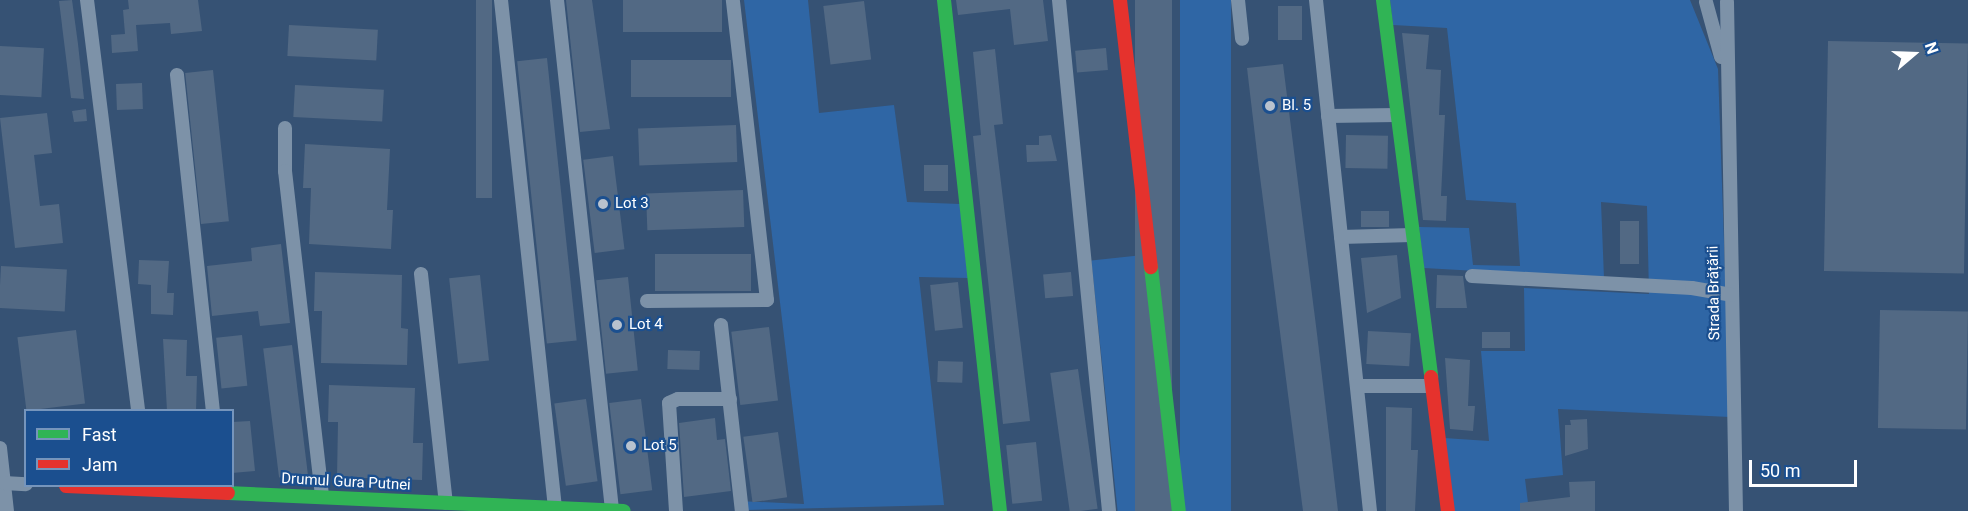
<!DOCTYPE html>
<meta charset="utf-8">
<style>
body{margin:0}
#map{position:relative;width:1968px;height:511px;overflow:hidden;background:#365274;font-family:Roboto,sans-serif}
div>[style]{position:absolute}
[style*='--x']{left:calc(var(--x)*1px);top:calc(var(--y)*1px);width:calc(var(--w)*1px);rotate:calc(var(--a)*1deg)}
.green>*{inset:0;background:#2f66a5;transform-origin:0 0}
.building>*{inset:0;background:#526984;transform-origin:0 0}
.street>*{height:14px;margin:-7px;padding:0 7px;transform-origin:7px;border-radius:7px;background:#7d92a8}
.fast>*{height:14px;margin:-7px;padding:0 7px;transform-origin:7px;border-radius:7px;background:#30b455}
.jam>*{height:14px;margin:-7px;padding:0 7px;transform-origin:7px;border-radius:7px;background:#e5322d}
.dots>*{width:16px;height:16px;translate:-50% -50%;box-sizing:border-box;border:3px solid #1b4f8f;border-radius:50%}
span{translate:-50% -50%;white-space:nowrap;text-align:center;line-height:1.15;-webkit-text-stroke:4.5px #1b4f8f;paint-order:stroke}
.poi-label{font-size:15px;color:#fff}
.left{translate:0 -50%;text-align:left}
.street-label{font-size:15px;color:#fff}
.legend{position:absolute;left:24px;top:409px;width:210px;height:78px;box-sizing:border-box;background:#1b4f8f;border:2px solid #7695bc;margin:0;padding:8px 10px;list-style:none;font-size:18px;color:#fff}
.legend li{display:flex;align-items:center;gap:12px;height:30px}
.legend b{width:30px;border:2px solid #7695bc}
.north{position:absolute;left:1884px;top:24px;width:60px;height:60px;-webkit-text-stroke:4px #1b4f8f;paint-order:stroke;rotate:71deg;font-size:16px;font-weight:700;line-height:24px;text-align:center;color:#fff}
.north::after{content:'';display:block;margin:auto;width:21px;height:27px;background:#fff;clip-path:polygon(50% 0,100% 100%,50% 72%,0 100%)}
.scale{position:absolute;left:1749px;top:460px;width:108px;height:27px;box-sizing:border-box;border:3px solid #fff;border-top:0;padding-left:8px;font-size:18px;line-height:21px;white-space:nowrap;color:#fff;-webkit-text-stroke:4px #1b4f8f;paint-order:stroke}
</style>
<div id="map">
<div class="green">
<i style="clip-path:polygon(744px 0,808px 0,819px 113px,894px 105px,907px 202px,960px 204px,968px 278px,919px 277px,944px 505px,747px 510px,738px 501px,804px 504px)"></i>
<i style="left:1180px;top:0;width:51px;height:514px"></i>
<i style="clip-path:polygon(1390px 0,1690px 0,1718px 69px,1730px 417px,1558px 409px,1563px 475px,1525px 479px,1529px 511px,1452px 511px,1444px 438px,1489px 441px,1481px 351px,1525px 351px,1524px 288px,1649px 294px,1647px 206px,1601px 202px,1604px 278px,1424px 268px,1419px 227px,1469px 228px,1473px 265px,1520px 266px,1516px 203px,1466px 200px,1447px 28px,1393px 25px)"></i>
<i style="left:1143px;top:255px;width:258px;height:52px;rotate:84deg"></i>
</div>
<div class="building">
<i style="clip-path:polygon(72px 0,78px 44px,84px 99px,71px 98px,59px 1px)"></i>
<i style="clip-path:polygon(128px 0,198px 0,202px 31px,171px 34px,170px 23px,136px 25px,138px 51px,112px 53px,111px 35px,125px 34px,123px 10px,129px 9px)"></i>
<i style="left:476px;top:0;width:16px;height:198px"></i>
<i style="clip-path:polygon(566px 0,592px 0,610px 129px,580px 132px)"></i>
<i style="left:623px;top:0;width:99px;height:32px"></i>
<i style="clip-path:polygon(956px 0,1043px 0,1048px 41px,1014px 45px,1010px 9px,958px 15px)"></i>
<i style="left:1135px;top:0;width:37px;height:514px"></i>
<i style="left:864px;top:1px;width:59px;height:41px;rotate:83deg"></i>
<i style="left:1278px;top:6px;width:24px;height:34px"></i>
<i style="left:289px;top:25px;width:89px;height:31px;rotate:3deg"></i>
<i style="clip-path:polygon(1402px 33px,1429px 35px,1426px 69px,1441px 70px,1439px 115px,1445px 115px,1441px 196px,1447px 196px,1446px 221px,1423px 220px)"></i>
<i style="left:1828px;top:41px;width:140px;height:230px;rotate:1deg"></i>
<i style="left:0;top:46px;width:44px;height:49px;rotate:3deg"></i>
<i style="left:1106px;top:48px;width:22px;height:31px;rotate:85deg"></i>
<i style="clip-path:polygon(995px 49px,1003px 124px,994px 125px,1030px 421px,1003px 424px,973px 136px,981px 135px,973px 52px)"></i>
<i style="left:547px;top:58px;width:284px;height:30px;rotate:84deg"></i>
<i style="left:631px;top:60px;width:100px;height:37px"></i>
<i style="clip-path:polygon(1283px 64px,1317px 334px,1338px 511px,1303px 511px,1258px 161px,1247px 68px)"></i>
<i style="left:213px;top:70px;width:152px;height:28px;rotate:84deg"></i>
<i style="left:142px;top:83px;width:26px;height:26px;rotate:88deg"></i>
<i style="left:295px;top:85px;width:89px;height:32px;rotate:3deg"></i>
<i style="clip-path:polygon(86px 109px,87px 121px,74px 122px,72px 111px)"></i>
<i style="clip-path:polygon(47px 113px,52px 153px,34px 155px,40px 206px,59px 204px,63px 243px,15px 248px,0 118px)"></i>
<i style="left:736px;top:125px;width:37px;height:98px;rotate:88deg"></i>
<i style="clip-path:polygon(1051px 135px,1057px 161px,1027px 162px,1026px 145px,1039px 145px,1039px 136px)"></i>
<i style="left:1346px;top:135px;width:42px;height:33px;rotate:1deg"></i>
<i style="clip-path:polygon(305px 144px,390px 149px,387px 210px,393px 210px,391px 249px,309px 244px,311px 188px,303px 188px)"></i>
<i style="left:613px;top:156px;width:94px;height:30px;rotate:83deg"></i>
<i style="left:924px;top:165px;width:24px;height:26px"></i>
<i style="left:743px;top:190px;width:37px;height:97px;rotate:88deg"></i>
<i style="left:1361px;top:211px;width:28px;height:16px"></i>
<i style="left:1620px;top:221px;width:19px;height:43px"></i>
<i style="clip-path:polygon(281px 244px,290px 323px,260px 326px,258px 311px,212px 316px,207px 266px,252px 261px,251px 248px)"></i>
<i style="left:751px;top:254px;width:37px;height:96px;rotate:90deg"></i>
<i style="clip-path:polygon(1397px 255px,1401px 298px,1367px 313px,1361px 258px)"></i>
<i style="clip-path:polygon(139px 260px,169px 261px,167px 293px,174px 293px,173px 315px,151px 314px,151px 285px,138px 284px)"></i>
<i style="left:1px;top:266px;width:66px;height:42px;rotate:3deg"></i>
<i style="clip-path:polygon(315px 272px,402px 275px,401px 328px,408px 329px,407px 365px,321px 363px,322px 311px,314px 311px)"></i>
<i style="left:1071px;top:272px;width:24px;height:28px;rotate:85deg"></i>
<i style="left:480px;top:275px;width:86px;height:31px;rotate:84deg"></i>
<i style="clip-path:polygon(1437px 275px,1463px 276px,1467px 308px,1436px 308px)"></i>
<i style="left:628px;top:277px;width:94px;height:32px;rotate:84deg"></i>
<i style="left:958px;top:282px;width:46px;height:28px;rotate:84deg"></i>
<i style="left:1880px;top:310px;width:88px;height:118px;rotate:1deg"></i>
<i style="left:769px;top:327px;width:74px;height:38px;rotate:83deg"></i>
<i style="left:76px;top:330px;width:74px;height:59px;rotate:83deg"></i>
<i style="left:1368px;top:331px;width:43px;height:33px;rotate:3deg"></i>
<i style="left:1482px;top:332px;width:28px;height:16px"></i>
<i style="left:242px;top:335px;width:51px;height:26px;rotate:84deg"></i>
<i style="clip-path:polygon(163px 339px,187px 340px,186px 376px,197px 376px,196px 411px,167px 411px)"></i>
<i style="left:292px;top:345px;width:130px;height:29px;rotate:83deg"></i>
<i style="left:668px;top:350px;width:32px;height:19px;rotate:2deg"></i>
<i style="clip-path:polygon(1445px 358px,1470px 360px,1468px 406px,1475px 406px,1473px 431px,1450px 429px)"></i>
<i style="left:938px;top:361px;width:25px;height:21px;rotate:2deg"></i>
<i style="left:1078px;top:369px;width:141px;height:28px;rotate:82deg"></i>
<i style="clip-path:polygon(329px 385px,415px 388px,413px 443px,423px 443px,422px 480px,337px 477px,338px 422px,328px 422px)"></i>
<i style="left:586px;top:399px;width:83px;height:32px;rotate:82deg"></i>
<i style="left:641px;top:399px;width:92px;height:32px;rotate:83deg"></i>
<i style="clip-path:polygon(1386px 407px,1412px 408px,1411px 450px,1418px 450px,1415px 511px,1386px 511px)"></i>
<i style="clip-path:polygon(715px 418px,717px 440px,725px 439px,731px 491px,684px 497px,679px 423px)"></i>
<i style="clip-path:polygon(1587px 419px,1588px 449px,1565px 456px,1565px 425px,1571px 425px,1570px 420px)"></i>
<i style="clip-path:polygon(250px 421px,255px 471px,232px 473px,232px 422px)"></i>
<i style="left:778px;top:432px;width:66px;height:35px;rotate:82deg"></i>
<i style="left:1036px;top:442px;width:59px;height:30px;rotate:84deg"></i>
<i style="clip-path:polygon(1595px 481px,1595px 511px,1520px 511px,1520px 503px,1570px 497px,1569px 482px)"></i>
</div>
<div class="street">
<i style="--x:87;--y:0;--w:413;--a:82.9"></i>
<i style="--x:501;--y:0;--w:511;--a:83.93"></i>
<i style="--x:557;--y:0;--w:513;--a:83.84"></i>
<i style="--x:1059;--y:0;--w:513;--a:84.41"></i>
<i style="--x:1238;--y:0;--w:39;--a:84"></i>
<i style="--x:1316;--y:0;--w:514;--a:83.97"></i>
<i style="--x:1706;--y:2;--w:57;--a:74.7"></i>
<i style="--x:1727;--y:2;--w:509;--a:88.99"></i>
<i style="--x:177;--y:75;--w:337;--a:83.9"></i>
<i style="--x:1328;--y:116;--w:69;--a:-0.8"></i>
<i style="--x:285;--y:128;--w:43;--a:90"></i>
<i style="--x:285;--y:171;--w:328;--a:83.5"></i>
<i style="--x:1341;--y:237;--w:71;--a:-1.6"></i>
<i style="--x:421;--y:274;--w:230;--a:83.8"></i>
<i style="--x:1472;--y:276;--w:220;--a:3.1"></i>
<i style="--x:1692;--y:288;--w:40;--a:10"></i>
<i style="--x:647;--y:301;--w:120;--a:-0.5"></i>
<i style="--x:767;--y:300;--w:302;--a:-96.5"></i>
<i style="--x:721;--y:325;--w:187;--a:83.6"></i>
<i style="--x:1357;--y:386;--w:74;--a:0"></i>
<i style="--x:0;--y:448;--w:63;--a:83.7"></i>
<i style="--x:4;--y:483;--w:22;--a:3"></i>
<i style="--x:676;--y:511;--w:108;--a:-93.7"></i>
<i style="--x:669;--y:403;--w:10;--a:-24"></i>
<i style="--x:678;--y:399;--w:52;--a:0"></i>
</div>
<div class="fast">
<i style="--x:944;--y:0;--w:514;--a:83.75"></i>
<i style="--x:1383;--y:0;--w:380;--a:82.7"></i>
<i style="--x:1151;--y:267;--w:246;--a:83.5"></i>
<i style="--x:228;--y:493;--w:396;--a:2.6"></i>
</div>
<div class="jam">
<i style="--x:1120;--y:0;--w:269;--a:83.4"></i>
<i style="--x:1431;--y:377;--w:135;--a:82.8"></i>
<i style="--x:66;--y:486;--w:162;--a:2.5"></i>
</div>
<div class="dots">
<i style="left:1270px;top:106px;background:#b9c2ce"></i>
<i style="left:603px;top:204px;background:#b9c2ce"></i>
<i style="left:617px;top:325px;background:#b9c2ce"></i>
<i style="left:631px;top:446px;background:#b9c2ce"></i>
</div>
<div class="poi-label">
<span class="left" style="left:1282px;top:106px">Bl. 5</span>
<span class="left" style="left:615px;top:204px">Lot 3</span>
<span class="left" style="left:629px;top:325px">Lot 4</span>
<span class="left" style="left:643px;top:446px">Lot 5</span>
</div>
<div class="street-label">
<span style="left:1714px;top:293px;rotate:-91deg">Strada Brățării</span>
<span style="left:346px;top:482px;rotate:3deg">Drumul Gura Putnei</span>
</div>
<ul class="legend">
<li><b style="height:8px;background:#30b455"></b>Fast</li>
<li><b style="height:8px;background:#e5322d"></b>Jam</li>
</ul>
<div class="north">N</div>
<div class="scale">50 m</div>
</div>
